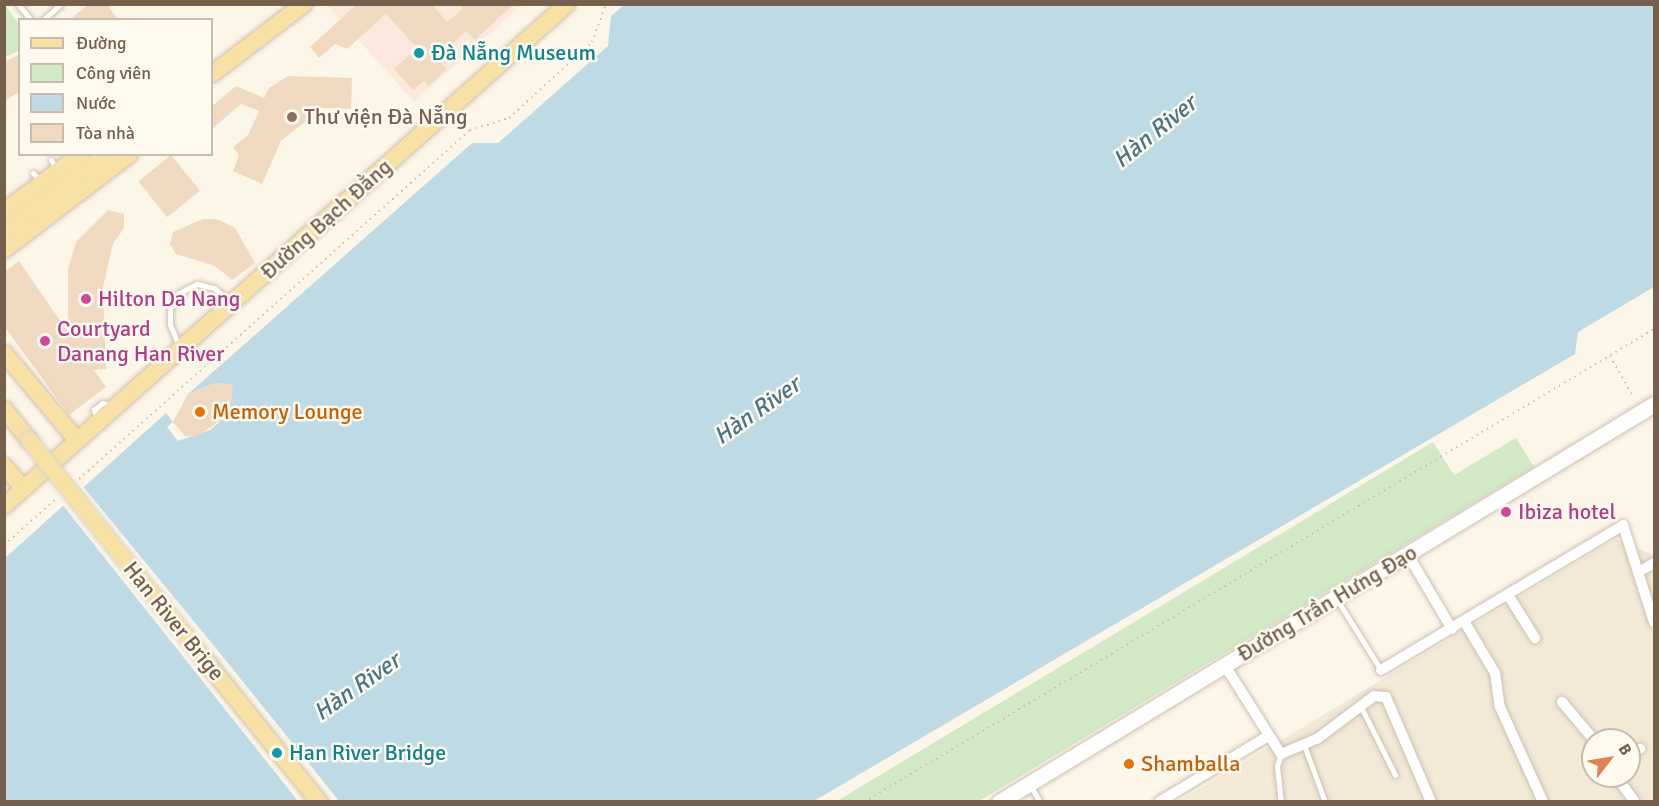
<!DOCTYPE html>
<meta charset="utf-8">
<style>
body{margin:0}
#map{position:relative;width:1659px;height:806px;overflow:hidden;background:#fcf6e9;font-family:Signika,sans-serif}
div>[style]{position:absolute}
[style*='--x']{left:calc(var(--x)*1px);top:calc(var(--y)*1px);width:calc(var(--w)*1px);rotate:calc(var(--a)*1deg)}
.residential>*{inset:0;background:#f3e9d7}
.commercial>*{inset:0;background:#fbe9dd}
.green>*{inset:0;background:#d1e9c7}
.water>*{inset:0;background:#bedbe5}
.pier>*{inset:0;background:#fcf6e9}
.building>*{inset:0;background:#f0d9c1;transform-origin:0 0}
.path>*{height:2px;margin-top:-1px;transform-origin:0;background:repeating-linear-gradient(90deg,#d5bda4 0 1.5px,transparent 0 6px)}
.roads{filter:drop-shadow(0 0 2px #cdbfaf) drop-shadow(0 0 2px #cdbfaf)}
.lane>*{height:5px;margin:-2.5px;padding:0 2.5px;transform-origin:2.5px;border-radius:2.5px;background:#fff}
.street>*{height:10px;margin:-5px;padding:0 5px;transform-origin:5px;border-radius:5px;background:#fff}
.secondary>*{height:15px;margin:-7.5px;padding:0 7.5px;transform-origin:7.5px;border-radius:7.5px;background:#fff}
.primary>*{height:16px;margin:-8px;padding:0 8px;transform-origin:8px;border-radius:8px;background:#f7e1a5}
.bridges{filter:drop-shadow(0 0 2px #d8d2cd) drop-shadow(0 0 2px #d8d2cd)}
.primary-bridge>*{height:16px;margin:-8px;padding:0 8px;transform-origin:8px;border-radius:8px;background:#f7e1a5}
.dots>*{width:16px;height:16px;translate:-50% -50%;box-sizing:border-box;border:3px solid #fefaef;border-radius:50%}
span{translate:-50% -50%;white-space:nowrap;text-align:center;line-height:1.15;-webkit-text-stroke:5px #fefaef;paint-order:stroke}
.culture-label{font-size:22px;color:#0d838f}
.left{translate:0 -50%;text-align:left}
.education-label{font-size:22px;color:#785e54}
.street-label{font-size:22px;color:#75604d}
.hotel-label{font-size:22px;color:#b23c85}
.food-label{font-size:22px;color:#c56008}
.water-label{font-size:24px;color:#477587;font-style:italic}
.frame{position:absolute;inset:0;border:6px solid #75604d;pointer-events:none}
.legend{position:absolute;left:18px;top:18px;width:195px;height:138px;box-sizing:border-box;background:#fefaef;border:2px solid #c7bcae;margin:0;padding:8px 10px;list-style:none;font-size:18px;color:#75604d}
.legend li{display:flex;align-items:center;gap:12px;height:30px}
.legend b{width:30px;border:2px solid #c7bcae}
.north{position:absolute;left:1581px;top:728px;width:60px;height:60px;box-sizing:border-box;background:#fefaef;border:2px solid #c7bcae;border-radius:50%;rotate:59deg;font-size:16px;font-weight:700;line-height:24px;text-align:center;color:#75604d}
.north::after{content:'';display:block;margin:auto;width:21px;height:27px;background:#df8354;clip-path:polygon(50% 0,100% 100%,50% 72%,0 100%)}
</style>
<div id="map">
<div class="residential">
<i style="clip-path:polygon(evenodd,1616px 539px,1654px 555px,1654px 801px,1178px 802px,1616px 539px,1593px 740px,1629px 740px,1629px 776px,1593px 776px,1593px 740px)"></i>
</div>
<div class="commercial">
<i style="clip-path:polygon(327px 5px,521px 5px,414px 102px)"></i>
</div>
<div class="green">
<i style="clip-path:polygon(5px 5px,19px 24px,20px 50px,5px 57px)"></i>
<i style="clip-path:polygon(1516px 438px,1534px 467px,979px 801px,837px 801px,1433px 442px,1454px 475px)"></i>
</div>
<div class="water">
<i style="clip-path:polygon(624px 5px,1654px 5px,1654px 287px,1578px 332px,1575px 354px,814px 801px,5px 801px,4px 559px,166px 413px,173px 422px,167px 427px,178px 441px,210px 430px,223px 419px,231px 404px,232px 385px,216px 383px,188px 394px,472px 143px,498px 143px,608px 46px,611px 16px)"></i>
</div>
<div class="pier">
<i style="clip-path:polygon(81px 484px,219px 652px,339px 801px,298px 801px,61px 503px)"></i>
</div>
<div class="building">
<i style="clip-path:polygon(89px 4px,107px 4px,118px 20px,69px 20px)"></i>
<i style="clip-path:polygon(357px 4px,432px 4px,447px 22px,463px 9px,459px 4px,514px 4px,475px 40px,466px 31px,436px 58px,447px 69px,429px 86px,424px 81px,413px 90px,394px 69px,417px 48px,386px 14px,347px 49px,335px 44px,319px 58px,310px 47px)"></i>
<i style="clip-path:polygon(20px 54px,20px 91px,4px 102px,4px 62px)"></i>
<i style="clip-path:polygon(288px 76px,352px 78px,351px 109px,322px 108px,281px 141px,262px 184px,233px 171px,239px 155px,233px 147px,248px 135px,259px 111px,241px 104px,212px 129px,212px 106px,236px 86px,264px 98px,269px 88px)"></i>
<i style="left:171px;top:155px;width:46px;height:42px;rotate:51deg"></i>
<i style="clip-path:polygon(108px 210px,124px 214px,124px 228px,113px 244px,103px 287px,106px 369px,94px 370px,106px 387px,69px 415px,4px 326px,4px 272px,19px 261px,68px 332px,68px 269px,76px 242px)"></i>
<i style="clip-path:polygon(203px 219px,217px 219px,235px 228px,255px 263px,232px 280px,215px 266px,176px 254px,170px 244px,173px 232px)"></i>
<i style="clip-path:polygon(216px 383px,233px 385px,231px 404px,223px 419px,196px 437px,185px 436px,173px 422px,188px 394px)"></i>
</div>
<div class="path">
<i style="--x:1610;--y:356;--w:46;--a:60.1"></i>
<i style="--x:79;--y:479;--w:524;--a:-41.75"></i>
<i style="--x:470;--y:130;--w:41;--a:-17.1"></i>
<i style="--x:509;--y:118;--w:113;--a:-42.5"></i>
<i style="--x:592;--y:42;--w:40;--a:-69.8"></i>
<i style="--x:4;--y:545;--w:69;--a:-41.5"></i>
<i style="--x:864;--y:802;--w:921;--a:-30.91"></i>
</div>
<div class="roads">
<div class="lane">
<i style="--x:18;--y:4;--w:21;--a:51"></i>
<i style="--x:43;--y:20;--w:24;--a:-42"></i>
<i style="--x:51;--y:160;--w:12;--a:59"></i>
<i style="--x:33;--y:173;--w:12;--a:48"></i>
<i style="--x:179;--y:346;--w:23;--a:-113"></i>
<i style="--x:170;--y:325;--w:16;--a:-90"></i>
<i style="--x:170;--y:309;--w:18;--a:-61"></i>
<i style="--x:179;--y:293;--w:20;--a:-27"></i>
<i style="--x:197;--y:284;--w:17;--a:13"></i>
<i style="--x:214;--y:288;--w:22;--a:39"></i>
<i style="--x:97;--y:418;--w:9;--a:-111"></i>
<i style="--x:94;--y:410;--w:11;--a:-41"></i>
<i style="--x:102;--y:403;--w:10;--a:17"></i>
<i style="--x:1336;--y:598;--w:85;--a:58"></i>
<i style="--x:1361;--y:707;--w:76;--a:63.4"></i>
<i style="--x:1304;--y:745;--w:61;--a:69.8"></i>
<i style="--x:1281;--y:754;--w:13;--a:108"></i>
<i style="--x:1277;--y:766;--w:36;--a:84"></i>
<i style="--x:1030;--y:785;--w:20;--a:60"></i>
</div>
<div class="street">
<i style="--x:1408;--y:555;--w:86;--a:59.3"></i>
<i style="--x:1638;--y:572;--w:18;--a:-29"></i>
<i style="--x:1508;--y:595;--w:51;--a:57.9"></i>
<i style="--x:1464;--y:621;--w:61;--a:59.2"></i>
<i style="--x:1495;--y:673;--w:34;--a:82"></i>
<i style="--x:1500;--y:707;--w:104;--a:65.6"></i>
<i style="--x:1224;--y:664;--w:107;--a:57.7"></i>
<i style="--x:1281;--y:754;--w:39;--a:-23"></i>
<i style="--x:1317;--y:739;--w:71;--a:-37"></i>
<i style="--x:1374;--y:696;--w:12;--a:5"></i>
<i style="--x:1386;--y:697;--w:114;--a:66.8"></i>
<i style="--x:1381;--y:670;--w:282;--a:-30.9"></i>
<i style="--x:1623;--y:525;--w:102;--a:72.3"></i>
<i style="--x:1562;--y:702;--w:50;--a:49.9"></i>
<i style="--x:1629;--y:755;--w:13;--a:-29"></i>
<i style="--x:1616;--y:776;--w:32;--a:54"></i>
<i style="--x:1159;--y:802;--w:127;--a:-31.2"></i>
</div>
<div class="secondary">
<i style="--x:999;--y:802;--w:766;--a:-31.28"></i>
</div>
<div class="primary">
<i style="--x:212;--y:74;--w:116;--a:-37.3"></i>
<i style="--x:4;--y:211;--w:96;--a:-36.5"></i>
<i style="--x:4;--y:231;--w:128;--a:-37"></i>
<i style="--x:4;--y:250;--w:158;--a:-37.3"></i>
<i style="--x:4;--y:353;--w:112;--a:50.1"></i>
<i style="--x:4;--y:409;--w:40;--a:51"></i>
<i style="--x:4;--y:466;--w:29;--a:49"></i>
<i style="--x:4;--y:506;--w:754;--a:-41.72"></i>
<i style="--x:209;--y:665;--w:176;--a:51.2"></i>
</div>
</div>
<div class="bridges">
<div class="primary-bridge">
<i style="--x:29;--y:440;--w:288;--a:51.3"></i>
</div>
</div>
<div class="dots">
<i style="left:419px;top:53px;background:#0f9aa8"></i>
<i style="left:292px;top:117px;background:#8d6e63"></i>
<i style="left:86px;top:299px;background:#d1479c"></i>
<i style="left:45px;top:341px;background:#d1479c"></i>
<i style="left:200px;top:412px;background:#e8710a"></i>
<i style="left:1506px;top:512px;background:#d1479c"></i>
<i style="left:277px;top:753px;background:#0f9aa8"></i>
<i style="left:1129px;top:764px;background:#e8710a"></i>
</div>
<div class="culture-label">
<span class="left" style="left:431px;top:53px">Đà Nẵng Museum</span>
<span class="left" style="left:289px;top:753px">Han River Bridge</span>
</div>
<div class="education-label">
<span class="left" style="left:304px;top:117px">Thư viện Đà Nẵng</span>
</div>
<div class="street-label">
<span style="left:326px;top:219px;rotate:-42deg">Đường Bạch Đằng</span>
<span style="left:1327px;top:603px;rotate:-31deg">Đường Trần Hưng Đạo</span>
<span style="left:174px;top:621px;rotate:51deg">Han River Brige</span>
</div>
<div class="hotel-label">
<span class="left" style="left:98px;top:299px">Hilton Da Nang</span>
<span class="left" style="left:57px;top:341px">Courtyard<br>Danang Han River</span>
<span class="left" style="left:1518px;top:512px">Ibiza hotel</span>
</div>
<div class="food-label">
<span class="left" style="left:212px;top:412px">Memory Lounge</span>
<span class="left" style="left:1141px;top:764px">Shamballa</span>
</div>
<div class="water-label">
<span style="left:1155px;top:132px;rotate:-39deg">Hàn River</span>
<span style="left:757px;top:411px;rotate:-35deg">Hàn River</span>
<span style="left:357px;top:687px;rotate:-35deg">Hàn River</span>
</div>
<div class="frame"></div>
<ul class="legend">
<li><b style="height:8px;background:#f7e1a5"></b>Đường</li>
<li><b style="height:16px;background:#d1e9c7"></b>Công viên</li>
<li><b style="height:16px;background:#bedbe5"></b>Nước</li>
<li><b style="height:16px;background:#f0d9c1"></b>Tòa nhà</li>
</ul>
<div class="north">B</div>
</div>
